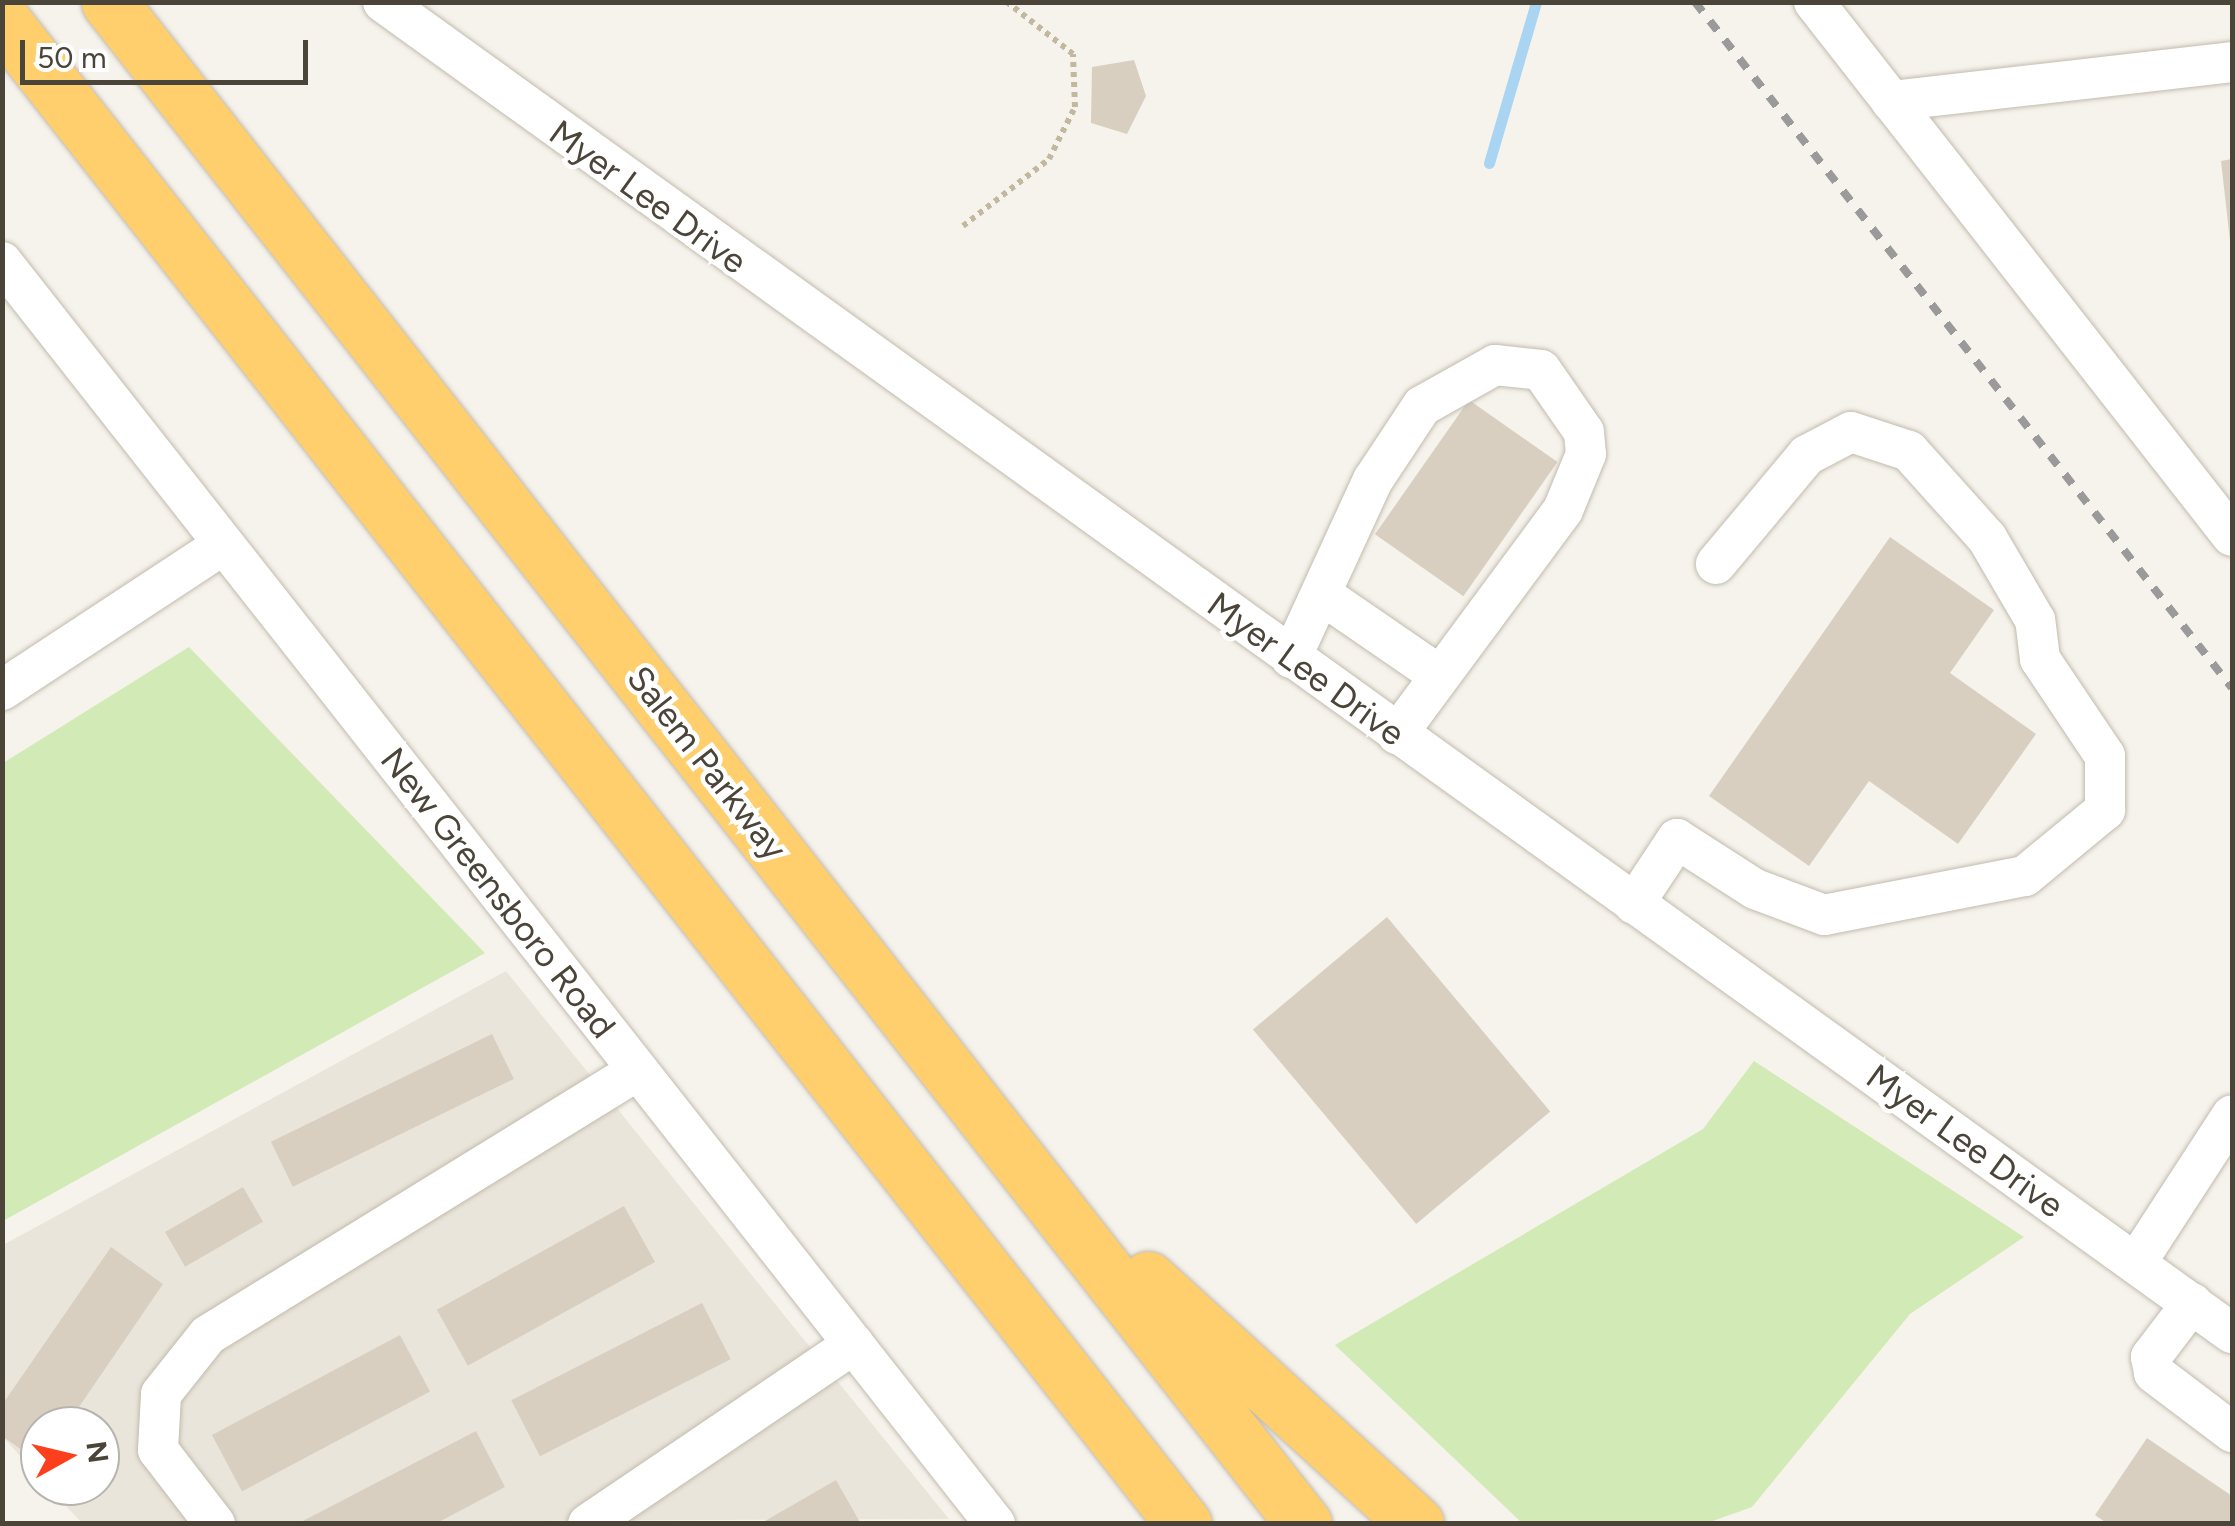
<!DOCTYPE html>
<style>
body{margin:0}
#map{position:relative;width:2235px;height:1526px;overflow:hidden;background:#f6f3ec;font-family:Figtree,sans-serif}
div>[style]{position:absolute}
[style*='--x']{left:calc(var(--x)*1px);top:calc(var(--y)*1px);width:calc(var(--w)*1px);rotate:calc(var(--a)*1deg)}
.residential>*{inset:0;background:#eae5da}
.green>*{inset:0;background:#d2eab5}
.stream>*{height:11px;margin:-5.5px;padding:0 5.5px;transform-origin:5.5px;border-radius:5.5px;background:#a9d4f2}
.building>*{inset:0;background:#d8cfc1;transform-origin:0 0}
.path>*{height:6px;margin-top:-3px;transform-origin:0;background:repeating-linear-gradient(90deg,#c4b79f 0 5px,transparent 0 10px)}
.roads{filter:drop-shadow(0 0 2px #c2bbae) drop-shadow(0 0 2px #c2bbae)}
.minor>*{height:40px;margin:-20px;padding:0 20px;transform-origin:20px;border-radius:20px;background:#fff}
.highway>*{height:55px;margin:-27.5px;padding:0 27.5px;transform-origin:27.5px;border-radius:27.5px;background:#ffcf6e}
.rail>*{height:8px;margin-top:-4px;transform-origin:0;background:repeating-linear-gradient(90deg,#9a9a9a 0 12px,transparent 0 24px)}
span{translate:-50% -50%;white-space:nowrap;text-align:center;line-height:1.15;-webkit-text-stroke:9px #fff;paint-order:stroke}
.street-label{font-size:35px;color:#4b4439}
.frame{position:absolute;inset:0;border:5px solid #4b4439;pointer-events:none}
.north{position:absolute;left:20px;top:1406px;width:100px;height:100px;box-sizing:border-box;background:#fff;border:2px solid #b7b4b0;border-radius:50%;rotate:82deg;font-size:28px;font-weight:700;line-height:40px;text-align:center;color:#4b4439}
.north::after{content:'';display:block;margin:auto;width:35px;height:45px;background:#fc3f1d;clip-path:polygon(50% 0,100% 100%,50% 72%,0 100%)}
.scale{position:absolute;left:20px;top:40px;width:288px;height:45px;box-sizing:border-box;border:5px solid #4b4439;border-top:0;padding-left:12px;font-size:30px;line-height:35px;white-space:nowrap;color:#4b4439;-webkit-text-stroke:8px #fff;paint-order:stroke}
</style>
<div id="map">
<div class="residential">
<i style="clip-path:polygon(506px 971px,949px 1519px,82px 1523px,47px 1486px,100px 1486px,100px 1426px,40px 1426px,40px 1478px,3px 1437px,3px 1245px)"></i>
</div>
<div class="green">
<i style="clip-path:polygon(189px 647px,485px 953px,3px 1221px,3px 763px)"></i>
<i style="clip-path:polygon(1754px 1061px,2024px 1237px,1910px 1314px,1752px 1507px,1707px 1523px,1522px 1523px,1335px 1345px,1703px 1129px)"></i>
</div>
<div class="stream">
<i style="--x:1489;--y:163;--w:168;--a:-73.7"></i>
</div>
<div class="building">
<i style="clip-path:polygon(1134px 60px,1146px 96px,1127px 134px,1091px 123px,1092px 67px)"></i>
<i style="clip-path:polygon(2232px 159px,2232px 240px,2230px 241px,2221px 161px)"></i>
<i style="left:1469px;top:400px;width:108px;height:164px;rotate:35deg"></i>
<i style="clip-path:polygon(1890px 537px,1994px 610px,1950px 673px,2036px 734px,1958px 844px,1869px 781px,1809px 866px,1709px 796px)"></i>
<i style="left:1387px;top:917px;width:254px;height:175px;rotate:50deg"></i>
<i style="left:492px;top:1034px;width:50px;height:246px;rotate:64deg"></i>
<i style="left:243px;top:1187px;width:40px;height:90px;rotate:60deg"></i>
<i style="left:624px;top:1206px;width:64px;height:214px;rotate:61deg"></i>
<i style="clip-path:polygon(111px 1247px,163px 1284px,66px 1426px,40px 1426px,40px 1463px,2px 1436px,2px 1405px)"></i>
<i style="left:702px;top:1303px;width:63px;height:214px;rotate:63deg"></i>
<i style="left:400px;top:1335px;width:64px;height:213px;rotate:62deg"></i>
<i style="clip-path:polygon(476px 1431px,505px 1487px,435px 1524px,297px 1524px)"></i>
<i style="clip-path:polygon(2147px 1438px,2232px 1496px,2232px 1524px,2108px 1524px,2095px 1515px)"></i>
<i style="clip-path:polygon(836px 1480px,861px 1524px,760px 1524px)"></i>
</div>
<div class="path">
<i style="--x:963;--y:226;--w:109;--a:-37.9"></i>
<i style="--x:1049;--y:159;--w:58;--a:-63.4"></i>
<i style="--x:1075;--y:107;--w:53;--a:-92.2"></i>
<i style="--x:1073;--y:54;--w:84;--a:-141.8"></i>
</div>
<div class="roads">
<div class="minor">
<i style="--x:383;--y:2;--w:2278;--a:35.75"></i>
<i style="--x:1814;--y:2;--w:678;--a:51.95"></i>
<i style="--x:1891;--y:101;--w:343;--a:-6.5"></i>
<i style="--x:2;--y:262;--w:1606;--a:51.8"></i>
<i style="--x:1321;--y:594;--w:143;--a:34.5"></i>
<i style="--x:1291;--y:658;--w:196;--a:-65.3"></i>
<i style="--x:1373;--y:480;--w:89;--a:-56.5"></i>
<i style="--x:1422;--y:406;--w:84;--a:-29.3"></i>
<i style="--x:1495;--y:365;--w:46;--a:6.2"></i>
<i style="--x:1541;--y:370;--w:75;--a:55.3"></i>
<i style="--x:1584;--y:432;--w:22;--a:85"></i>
<i style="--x:1586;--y:454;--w:61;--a:112.3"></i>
<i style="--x:1563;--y:510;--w:279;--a:126.5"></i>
<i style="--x:2;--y:690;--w:264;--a:-33.3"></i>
<i style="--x:1634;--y:904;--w:78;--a:-56.5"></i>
<i style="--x:1677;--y:839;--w:93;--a:32.7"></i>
<i style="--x:1755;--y:889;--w:74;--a:20.6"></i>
<i style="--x:1824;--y:915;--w:205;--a:-11"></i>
<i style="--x:2025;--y:876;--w:104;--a:-39.5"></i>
<i style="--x:2105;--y:810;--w:54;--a:-90"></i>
<i style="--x:2105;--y:756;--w:117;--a:-123.8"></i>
<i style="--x:2040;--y:659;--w:39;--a:-97"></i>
<i style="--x:2035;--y:620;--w:95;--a:-120.3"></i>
<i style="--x:1987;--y:538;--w:117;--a:-131.9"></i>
<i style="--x:1909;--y:451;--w:61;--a:-161.9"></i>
<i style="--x:1851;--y:432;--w:50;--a:152.4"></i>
<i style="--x:1807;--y:455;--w:142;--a:129.9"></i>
<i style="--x:2136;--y:1263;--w:176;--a:-57"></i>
<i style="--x:2192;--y:1303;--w:68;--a:127.2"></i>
<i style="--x:2151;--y:1357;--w:16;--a:79"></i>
<i style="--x:2154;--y:1373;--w:98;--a:37.1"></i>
<i style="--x:215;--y:1524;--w:93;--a:-127.6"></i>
<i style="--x:158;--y:1450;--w:56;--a:-86.9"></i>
<i style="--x:161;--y:1394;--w:75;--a:-51.5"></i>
<i style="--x:208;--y:1335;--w:504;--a:-31.61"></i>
<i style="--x:588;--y:1524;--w:321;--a:-34.1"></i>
</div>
<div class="highway">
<i style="--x:109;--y:2;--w:1935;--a:51.86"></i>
<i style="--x:2;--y:20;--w:1913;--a:51.84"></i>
<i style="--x:1148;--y:1279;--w:363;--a:42.4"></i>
</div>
</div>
<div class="rail">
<i style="--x:1695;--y:2;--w:871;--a:51.95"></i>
</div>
<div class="street-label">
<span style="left:648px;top:197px;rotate:36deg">Myer Lee Drive</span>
<span style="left:1306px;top:669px;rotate:36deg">Myer Lee Drive</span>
<span style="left:707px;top:763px;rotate:52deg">Salem Parkway</span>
<span style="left:498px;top:893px;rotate:52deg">New Greensboro Road</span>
<span style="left:1965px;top:1141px;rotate:36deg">Myer Lee Drive</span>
</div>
<div class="frame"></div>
<div class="north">N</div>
<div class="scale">50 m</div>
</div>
